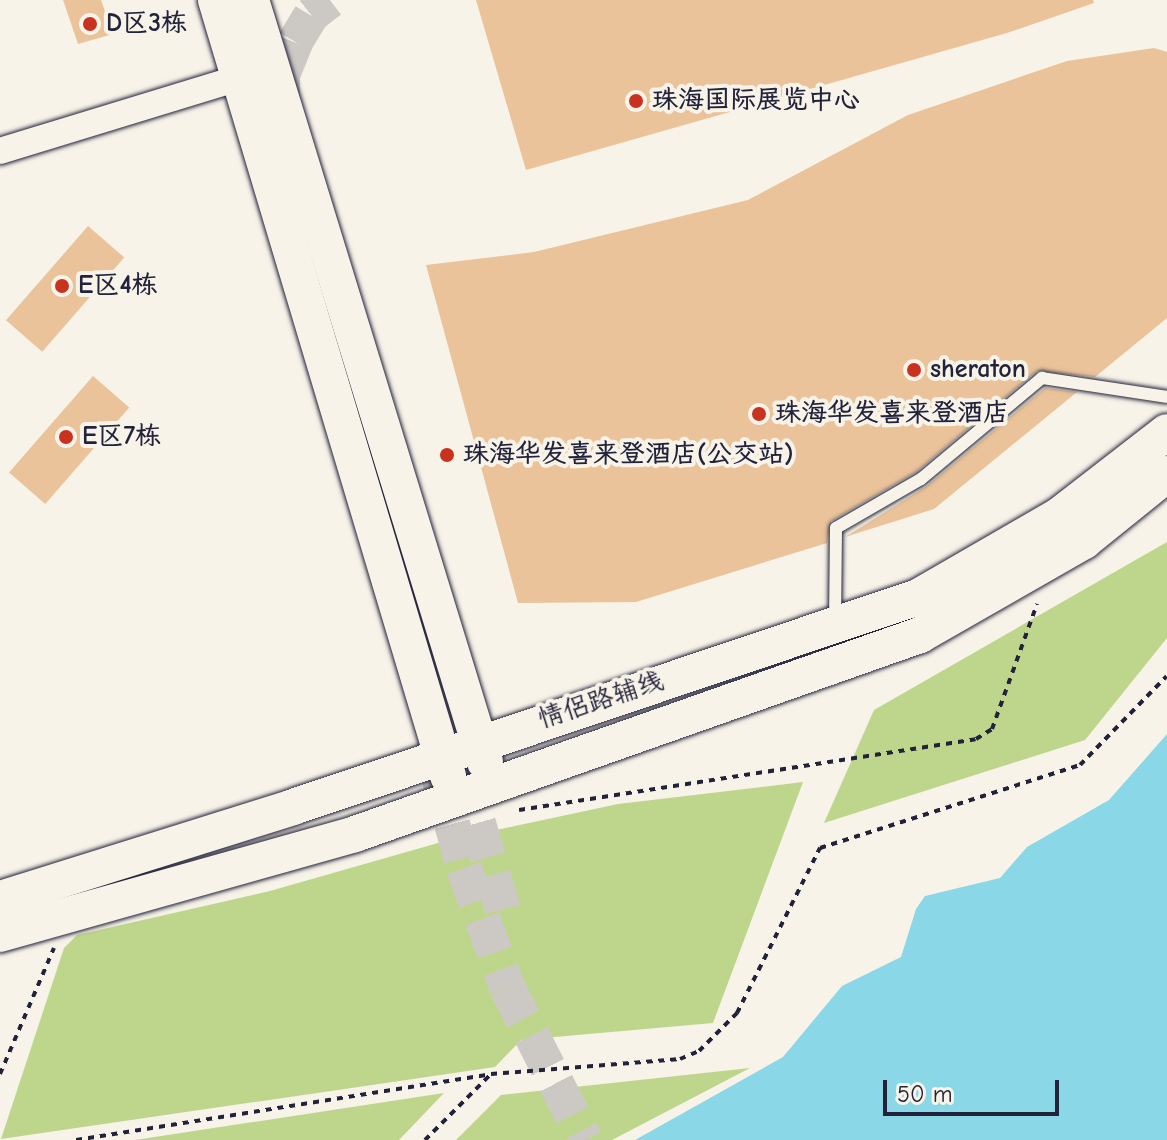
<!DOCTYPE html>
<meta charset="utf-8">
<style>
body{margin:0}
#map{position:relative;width:1167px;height:1140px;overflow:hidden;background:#f7f3e8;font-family:"Comic Neue","LXGW WenKai TC",sans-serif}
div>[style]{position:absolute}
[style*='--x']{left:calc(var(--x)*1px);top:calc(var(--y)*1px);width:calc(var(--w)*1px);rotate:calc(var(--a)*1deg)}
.green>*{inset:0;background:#bdd68c}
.water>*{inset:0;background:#89d7e7}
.building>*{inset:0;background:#eac39a;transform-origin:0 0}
.secondary-tunnel>*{height:36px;margin-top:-18px;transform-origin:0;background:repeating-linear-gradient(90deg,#ccc9c5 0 36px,transparent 0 54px)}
.path>*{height:4px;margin-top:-2px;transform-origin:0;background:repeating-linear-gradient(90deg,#22223b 0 6px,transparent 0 12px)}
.roads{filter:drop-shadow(0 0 2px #22223b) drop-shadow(0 0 2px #22223b)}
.service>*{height:12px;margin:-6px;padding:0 6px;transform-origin:6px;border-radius:6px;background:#f7f3e8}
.minor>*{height:26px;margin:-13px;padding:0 13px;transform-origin:13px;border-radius:13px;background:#f7f3e8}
.secondary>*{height:36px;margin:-18px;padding:0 18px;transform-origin:18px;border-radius:18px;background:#f7f3e8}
.dots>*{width:22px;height:22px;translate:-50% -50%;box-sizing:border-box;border:4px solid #f7f3e8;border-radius:50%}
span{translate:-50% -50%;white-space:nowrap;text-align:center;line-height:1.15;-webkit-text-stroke:8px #f7f3e8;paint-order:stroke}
.poi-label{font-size:26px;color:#22223b;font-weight:700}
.left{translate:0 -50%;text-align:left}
.street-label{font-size:26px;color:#22223b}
.scale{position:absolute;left:883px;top:1080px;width:176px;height:36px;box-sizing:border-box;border:4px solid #22223b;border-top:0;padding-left:10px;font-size:24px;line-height:28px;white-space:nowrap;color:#22223b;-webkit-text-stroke:6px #f7f3e8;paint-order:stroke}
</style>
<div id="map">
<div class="green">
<i style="clip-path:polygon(1167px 542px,1167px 638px,1085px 740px,824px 823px,874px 710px)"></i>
<i style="clip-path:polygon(803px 782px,713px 1023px,521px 1040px,495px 1067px,1px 1139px,64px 948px,77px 935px,270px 891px,445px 841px,618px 804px)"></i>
<i style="clip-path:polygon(750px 1068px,612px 1140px,456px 1140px,501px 1095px)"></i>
<i style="clip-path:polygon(444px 1093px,399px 1140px,135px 1140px)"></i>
</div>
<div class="water">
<i style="clip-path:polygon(1167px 734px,1167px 1140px,635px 1140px,783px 1057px,842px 986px,901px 957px,916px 909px,925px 896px,1000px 878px,1027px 847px,1109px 800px)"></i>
</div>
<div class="building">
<i style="clip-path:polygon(63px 0,101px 0,113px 34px,78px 44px)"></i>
<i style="clip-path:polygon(476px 0,1093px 0,1094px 3px,1007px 33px,526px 170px)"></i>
<i style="clip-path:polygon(1154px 48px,1167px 52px,1167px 318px,1095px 377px,1037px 371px,916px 472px,831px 521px,827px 543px,636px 602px,518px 603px,426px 265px,534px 252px,748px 200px,908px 115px,1067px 61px)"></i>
<i style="left:88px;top:226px;width:48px;height:125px;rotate:41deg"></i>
<i style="left:93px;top:376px;width:48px;height:128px;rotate:41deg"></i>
<i style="clip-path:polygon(1045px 388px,1077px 392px,934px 509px,845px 537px,927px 486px)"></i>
</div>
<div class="secondary-tunnel">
<i style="--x:282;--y:106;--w:31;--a:-90"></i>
<i style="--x:282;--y:75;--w:35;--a:-68"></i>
<i style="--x:295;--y:42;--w:31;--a:-59"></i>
<i style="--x:311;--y:15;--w:24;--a:-38"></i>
<i style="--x:377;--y:467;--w:217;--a:74.2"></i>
<i style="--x:463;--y:771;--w:149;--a:74"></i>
<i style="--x:438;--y:772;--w:99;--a:74.8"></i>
<i style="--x:464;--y:868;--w:127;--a:70.1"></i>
<i style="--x:507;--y:987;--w:172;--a:63"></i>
</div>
<div class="path">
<i style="--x:519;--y:810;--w:462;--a:-8.8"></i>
<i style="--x:976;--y:739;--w:19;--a:-32"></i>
<i style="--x:992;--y:729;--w:133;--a:-70.2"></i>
<i style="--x:0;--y:1074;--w:137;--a:-66.8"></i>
<i style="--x:76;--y:1140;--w:420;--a:-9"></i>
<i style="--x:491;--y:1074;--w:190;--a:-4.5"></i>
<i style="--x:680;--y:1059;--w:21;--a:-23"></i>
<i style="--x:699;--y:1051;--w:54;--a:-45"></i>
<i style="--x:737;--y:1013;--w:185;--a:-63.3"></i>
<i style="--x:820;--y:848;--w:273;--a:-17.7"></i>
<i style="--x:1080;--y:765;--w:124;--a:-45.7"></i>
<i style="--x:425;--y:1140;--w:91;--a:-45"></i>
</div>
<div class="roads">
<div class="service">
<i style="--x:835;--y:623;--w:95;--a:-89.4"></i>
<i style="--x:836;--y:528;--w:98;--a:-30"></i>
<i style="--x:921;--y:479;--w:158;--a:-39.9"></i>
<i style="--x:1042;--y:378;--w:126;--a:8.6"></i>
</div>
<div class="minor">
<i style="--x:0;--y:151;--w:250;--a:-17"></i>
</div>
<div class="secondary">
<i style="--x:216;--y:0;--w:810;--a:73.35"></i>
<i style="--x:251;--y:0;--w:797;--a:72.93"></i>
<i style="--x:0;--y:899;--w:307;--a:-17.4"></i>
<i style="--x:293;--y:807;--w:659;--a:-18.57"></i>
<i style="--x:918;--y:597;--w:164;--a:-30"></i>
<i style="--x:1060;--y:515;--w:135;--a:-37.8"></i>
<i style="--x:0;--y:934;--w:369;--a:-15.7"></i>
<i style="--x:355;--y:834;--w:599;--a:-19.4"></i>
<i style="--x:920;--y:635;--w:189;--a:-29.8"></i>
<i style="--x:1084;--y:541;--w:107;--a:-38.9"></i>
</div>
</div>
<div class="dots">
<i style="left:90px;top:24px;background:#c8321e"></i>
<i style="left:636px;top:101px;background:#c8321e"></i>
<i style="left:62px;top:286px;background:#c8321e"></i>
<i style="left:914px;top:370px;background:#c8321e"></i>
<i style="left:759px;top:414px;background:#c8321e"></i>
<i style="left:66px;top:437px;background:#c8321e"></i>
<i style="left:447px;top:455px;background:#c8321e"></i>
</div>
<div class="poi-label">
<span class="left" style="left:106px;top:24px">D区3栋</span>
<span class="left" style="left:652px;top:101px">珠海国际展览中心</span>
<span class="left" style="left:78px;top:286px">E区4栋</span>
<span class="left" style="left:930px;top:370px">sheraton</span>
<span class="left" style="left:775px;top:414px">珠海华发喜来登酒店</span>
<span class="left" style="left:82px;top:437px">E区7栋</span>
<span class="left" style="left:463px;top:455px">珠海华发喜来登酒店(公交站)</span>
</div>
<div class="street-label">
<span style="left:601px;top:701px;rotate:-18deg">情侣路辅线</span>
</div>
<div class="scale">50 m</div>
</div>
